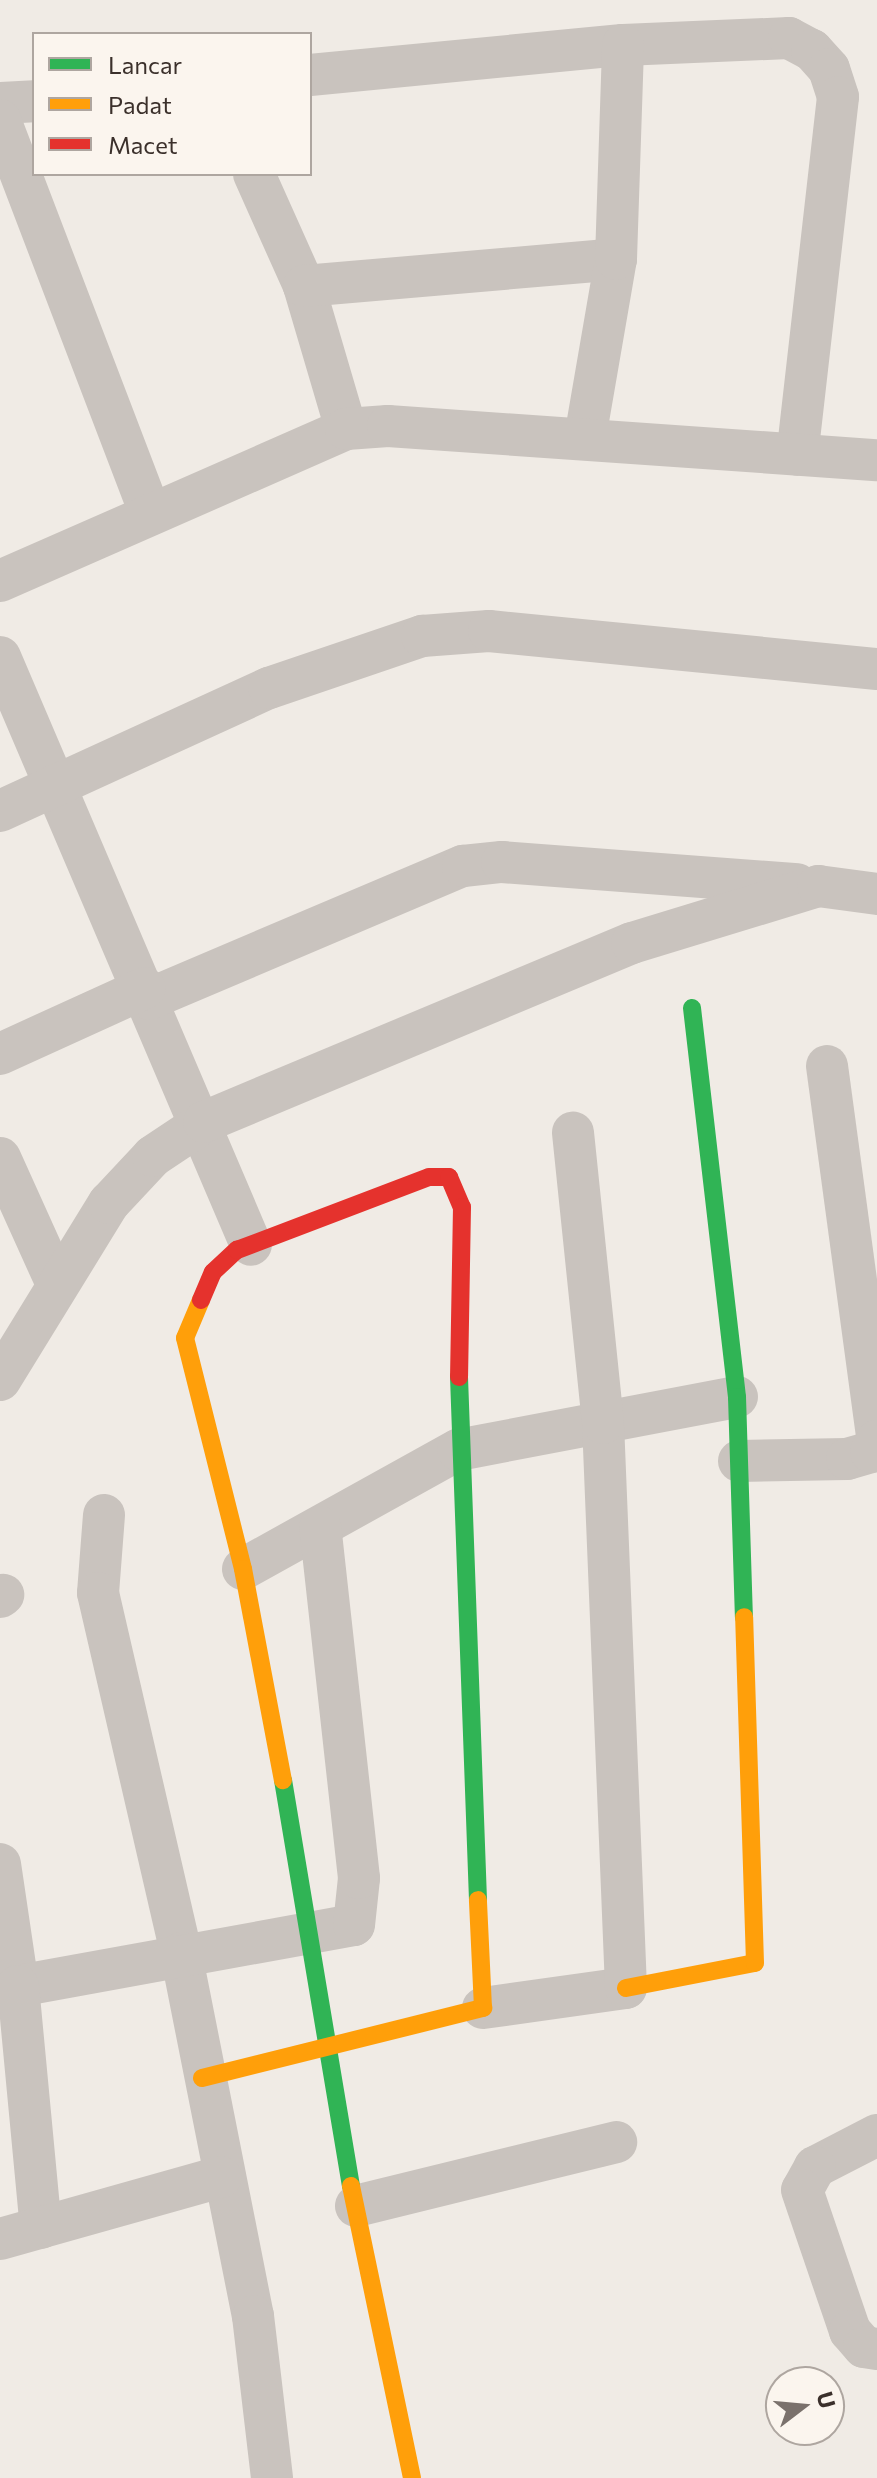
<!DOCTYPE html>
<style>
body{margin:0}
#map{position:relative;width:877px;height:2478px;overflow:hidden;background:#f0ebe5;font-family:Commissioner,sans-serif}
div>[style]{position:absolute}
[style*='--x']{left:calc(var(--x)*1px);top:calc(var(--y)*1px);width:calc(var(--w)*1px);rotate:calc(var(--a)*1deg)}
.street>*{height:42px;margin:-21px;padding:0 21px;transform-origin:21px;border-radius:21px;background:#c9c3be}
.fast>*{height:18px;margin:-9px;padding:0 9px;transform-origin:9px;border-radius:9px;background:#30b455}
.slow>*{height:18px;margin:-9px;padding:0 9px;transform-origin:9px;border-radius:9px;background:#ff9f0a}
.jam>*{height:18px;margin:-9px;padding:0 9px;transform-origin:9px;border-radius:9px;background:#e5322d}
span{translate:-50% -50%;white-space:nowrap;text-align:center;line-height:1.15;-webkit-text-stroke:7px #fbf5ee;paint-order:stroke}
.legend{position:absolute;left:32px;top:32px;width:280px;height:144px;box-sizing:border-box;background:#fbf5ee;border:2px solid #aea6a0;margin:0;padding:10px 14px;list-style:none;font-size:24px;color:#3b302b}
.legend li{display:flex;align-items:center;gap:16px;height:40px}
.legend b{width:40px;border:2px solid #aea6a0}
.north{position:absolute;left:765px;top:2366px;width:80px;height:80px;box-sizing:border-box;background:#fbf5ee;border:2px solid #aea6a0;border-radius:50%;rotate:74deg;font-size:22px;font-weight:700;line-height:32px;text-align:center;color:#3b302b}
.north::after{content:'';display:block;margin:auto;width:28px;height:36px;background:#7a716c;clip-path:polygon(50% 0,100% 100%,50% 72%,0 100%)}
</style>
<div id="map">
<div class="street">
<i style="--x:310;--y:75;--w:314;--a:-5.5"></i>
<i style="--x:623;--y:45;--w:166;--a:-2.4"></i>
<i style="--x:789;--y:38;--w:26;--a:28"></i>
<i style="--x:812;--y:50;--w:25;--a:48"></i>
<i style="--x:829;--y:69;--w:29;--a:72"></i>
<i style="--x:838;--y:97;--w:360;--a:96.5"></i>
<i style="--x:0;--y:103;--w:34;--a:-3"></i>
<i style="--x:0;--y:120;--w:421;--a:69.1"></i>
<i style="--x:254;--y:174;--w:123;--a:65.9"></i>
<i style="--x:304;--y:286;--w:149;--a:73.6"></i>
<i style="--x:304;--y:286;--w:313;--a:-4.9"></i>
<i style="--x:585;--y:438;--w:182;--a:-80.2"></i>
<i style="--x:616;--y:259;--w:214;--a:-88.1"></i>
<i style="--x:0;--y:581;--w:378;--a:-23.7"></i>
<i style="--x:346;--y:429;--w:42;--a:-4.1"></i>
<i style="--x:388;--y:426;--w:490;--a:4"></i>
<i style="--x:0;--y:657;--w:639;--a:66.88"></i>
<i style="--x:0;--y:811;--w:296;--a:-24.6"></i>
<i style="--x:269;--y:688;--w:162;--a:-18.8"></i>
<i style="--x:422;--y:636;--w:67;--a:-4.3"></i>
<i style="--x:489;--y:631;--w:390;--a:5.6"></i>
<i style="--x:149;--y:999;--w:341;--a:-23"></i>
<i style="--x:463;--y:866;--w:39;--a:-6"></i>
<i style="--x:502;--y:862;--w:296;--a:4.3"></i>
<i style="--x:0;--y:1054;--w:159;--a:-24.5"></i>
<i style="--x:827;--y:1066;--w:372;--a:82.3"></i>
<i style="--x:0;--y:1158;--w:136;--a:65.7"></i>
<i style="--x:0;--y:1380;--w:208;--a:-58.4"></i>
<i style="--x:109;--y:1203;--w:64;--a:-46.9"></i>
<i style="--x:153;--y:1156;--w:61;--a:-33.7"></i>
<i style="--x:204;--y:1122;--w:464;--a:-22.7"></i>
<i style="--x:632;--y:943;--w:195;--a:-17"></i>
<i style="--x:818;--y:886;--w:60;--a:7.7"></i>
<i style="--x:739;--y:1461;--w:108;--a:-1.1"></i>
<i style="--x:847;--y:1459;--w:25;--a:-16"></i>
<i style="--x:871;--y:1452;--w:13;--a:-61"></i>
<i style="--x:104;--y:1515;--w:78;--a:94.4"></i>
<i style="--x:98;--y:1593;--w:369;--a:77"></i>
<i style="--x:181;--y:1953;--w:370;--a:78.8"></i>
<i style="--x:253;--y:2316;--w:163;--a:83.3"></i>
<i style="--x:243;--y:1569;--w:246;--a:-29"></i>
<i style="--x:458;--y:1450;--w:284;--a:-10.8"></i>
<i style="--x:0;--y:1597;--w:4;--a:-34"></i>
<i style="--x:0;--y:1864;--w:123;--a:81.6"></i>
<i style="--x:18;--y:1986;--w:341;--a:-10.3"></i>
<i style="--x:354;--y:1925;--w:47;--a:-83.9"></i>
<i style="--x:359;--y:1878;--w:353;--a:-96.3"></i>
<i style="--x:18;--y:1986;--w:243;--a:84.6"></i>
<i style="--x:483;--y:2008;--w:144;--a:-8"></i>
<i style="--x:626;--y:1988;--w:565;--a:-92.33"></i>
<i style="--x:603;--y:1423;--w:292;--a:-95.9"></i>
<i style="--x:877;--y:2135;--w:70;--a:152.7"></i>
<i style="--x:815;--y:2167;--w:26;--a:119"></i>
<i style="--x:802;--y:2190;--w:149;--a:71.2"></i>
<i style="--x:850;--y:2331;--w:21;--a:49"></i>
<i style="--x:864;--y:2347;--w:13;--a:9"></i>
<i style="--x:356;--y:2206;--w:268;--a:-13.8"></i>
<i style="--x:0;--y:2239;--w:229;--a:-15.7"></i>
</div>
<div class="fast">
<i style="--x:692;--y:1008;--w:392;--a:83.4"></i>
<i style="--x:737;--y:1397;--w:220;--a:88.2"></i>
<i style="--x:459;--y:1377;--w:523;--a:87.92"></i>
<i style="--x:283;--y:1780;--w:412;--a:80.5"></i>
</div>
<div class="slow">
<i style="--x:201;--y:1300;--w:41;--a:112.8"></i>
<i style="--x:185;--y:1338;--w:238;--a:75.9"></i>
<i style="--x:243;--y:1569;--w:215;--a:79.3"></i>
<i style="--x:626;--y:1988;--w:131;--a:-11"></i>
<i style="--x:755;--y:1963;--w:346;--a:-91.8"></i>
<i style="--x:202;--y:2078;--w:290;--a:-14"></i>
<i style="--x:483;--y:2008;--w:108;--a:-92.7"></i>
<i style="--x:351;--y:2186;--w:298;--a:78.2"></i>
</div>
<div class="jam">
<i style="--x:201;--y:1300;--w:30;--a:-67"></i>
<i style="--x:213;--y:1272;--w:33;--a:-43"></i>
<i style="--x:237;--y:1250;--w:205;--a:-20.8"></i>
<i style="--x:429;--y:1177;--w:20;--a:0"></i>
<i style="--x:449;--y:1177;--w:33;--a:67"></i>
<i style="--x:462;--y:1207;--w:170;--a:91"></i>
</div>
<ul class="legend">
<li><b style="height:10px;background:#30b455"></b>Lancar</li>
<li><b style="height:10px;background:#ff9f0a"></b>Padat</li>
<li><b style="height:10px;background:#e5322d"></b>Macet</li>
</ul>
<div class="north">U</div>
</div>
